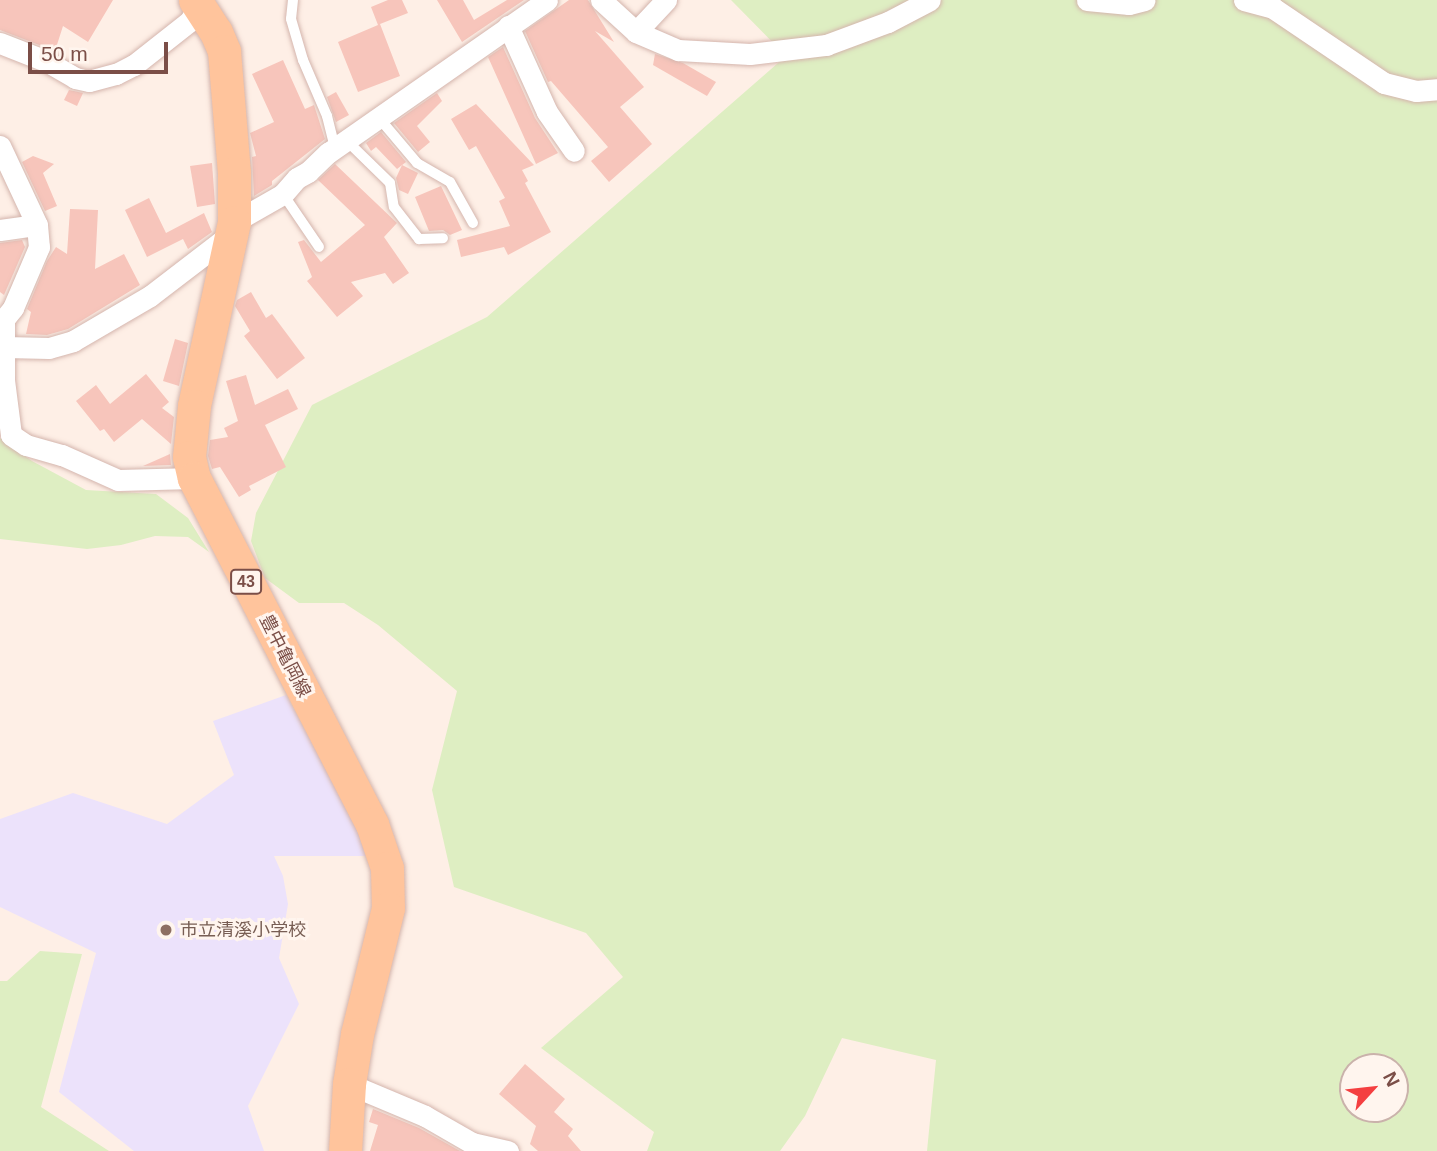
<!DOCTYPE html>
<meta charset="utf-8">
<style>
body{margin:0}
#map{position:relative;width:1437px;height:1151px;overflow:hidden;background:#feefe6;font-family:Arial,"Noto Sans JP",sans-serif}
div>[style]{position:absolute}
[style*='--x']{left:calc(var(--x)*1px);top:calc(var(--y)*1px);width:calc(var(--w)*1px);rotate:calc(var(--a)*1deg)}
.education>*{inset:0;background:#ece2fb}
.green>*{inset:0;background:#deeec2}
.building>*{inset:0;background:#f7c5bb}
.roads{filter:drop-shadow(0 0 2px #d4b5ad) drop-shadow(0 0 2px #d4b5ad)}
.service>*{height:10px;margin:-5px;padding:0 5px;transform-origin:5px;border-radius:5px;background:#fff}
.minor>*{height:21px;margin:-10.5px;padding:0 10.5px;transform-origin:10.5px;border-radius:10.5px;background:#fff}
.primary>*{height:33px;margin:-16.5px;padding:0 16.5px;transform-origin:16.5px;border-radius:16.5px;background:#ffc49c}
.dots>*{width:19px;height:19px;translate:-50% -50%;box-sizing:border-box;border:4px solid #fff5ee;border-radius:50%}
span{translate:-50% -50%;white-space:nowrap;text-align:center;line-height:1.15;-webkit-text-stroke:6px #fff5ee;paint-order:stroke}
.shield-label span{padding:2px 5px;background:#fff5ee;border:2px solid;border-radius:5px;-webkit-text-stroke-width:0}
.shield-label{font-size:16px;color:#7b4e47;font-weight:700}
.street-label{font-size:18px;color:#7b4e47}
.education-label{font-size:18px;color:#785e54}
.left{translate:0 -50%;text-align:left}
.north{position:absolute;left:1339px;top:1053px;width:70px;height:70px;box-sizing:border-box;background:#fff5ee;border:2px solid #cab2ab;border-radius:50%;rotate:63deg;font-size:19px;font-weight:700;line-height:28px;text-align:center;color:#7b4e47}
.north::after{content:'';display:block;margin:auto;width:24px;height:32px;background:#f43f40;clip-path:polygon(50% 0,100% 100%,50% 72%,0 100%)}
.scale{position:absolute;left:28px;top:42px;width:140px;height:32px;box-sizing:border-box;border:4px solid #7b4e47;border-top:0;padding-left:9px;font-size:21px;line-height:24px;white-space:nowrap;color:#7b4e47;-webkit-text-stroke:5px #fff5ee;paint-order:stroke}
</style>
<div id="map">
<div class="education">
<i style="clip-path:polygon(286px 695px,373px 856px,274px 856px,283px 876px,288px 904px,279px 958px,299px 1004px,248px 1106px,264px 1151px,134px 1151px,59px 1092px,96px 953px,0 907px,0 819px,73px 793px,167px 824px,234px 775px,213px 721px)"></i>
</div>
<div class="green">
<i style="clip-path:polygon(evenodd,731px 0,1437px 0,1437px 1151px,927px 1151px,936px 1060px,842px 1038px,805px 1116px,780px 1151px,647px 1151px,654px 1132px,541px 1048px,623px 977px,586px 933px,454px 887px,432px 790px,457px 691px,378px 625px,344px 603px,299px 603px,265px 578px,251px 541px,256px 513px,312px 405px,487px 317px,786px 56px,731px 0,1353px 1067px,1395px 1067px,1395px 1109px,1353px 1109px,1353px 1067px)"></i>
<i style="clip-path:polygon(0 438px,32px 461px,86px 490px,156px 494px,188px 518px,209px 552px,188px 537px,155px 536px,121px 545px,87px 549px,0 539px)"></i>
<i style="clip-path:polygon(40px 951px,82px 954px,41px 1107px,109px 1151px,0 1151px,0 981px,7px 981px)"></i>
</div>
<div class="building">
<i style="clip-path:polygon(0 0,113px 0,88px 42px,63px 26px,55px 51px,0 30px)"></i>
<i style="clip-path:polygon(388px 0,402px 0,408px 13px,380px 24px,400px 76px,358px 92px,338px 42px,378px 25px,371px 7px)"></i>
<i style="clip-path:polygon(437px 0,463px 0,474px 20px,507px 0,524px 0,462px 42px)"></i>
<i style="clip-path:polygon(569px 0,588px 0,614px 42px,595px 31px,644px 87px,620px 107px,652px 144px,609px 182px,591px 161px,608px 147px,551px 81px,548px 82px,525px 31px)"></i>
<i style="clip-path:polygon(503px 47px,535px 118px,558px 153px,536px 164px,488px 57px)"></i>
<i style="clip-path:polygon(655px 54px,683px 63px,716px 82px,707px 96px,653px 65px)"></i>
<i style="clip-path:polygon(283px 60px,305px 109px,314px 105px,325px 139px,272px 181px,272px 185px,254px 196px,252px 157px,256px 156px,250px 133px,274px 122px,252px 74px)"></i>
<i style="clip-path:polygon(69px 90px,83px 93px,77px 106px,64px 100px)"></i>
<i style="clip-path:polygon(336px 92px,349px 115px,336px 122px,327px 97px)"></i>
<i style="clip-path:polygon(437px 93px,442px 101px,417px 126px,430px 142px,418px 152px,394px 123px)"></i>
<i style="clip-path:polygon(476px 104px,534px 165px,522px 170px,528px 181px,525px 183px,551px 232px,508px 255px,504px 247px,461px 257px,457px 240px,510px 226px,499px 201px,505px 198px,476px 146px,469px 150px,451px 119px)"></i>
<i style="clip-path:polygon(381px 132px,406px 162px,397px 169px,376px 147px,371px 151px,366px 143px)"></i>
<i style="clip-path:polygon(33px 156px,54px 164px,43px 173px,57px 206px,45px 211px,22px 162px)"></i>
<i style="clip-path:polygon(212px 163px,215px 204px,197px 207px,190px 166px)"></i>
<i style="clip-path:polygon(335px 164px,397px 223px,384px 237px,409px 273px,393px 284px,385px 273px,351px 282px,363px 296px,337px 317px,307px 281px,312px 277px,298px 242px,304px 240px,321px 262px,365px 225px,318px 180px)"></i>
<i style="clip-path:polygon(402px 165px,418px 173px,408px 194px,399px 190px,396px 178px)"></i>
<i style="clip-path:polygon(441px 186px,462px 230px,450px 235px,443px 230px,429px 231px,415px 197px)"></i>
<i style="clip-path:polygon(149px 198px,166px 233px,204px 213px,212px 232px,188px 249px,183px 239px,147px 257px,125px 210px)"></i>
<i style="clip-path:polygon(70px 209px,98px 210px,95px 269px,124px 254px,140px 285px,68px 329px,47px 335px,26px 334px,31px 312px,27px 309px,47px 261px,56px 247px,67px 254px)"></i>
<i style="clip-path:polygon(22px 240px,25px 247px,4px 295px,0 292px,0 243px)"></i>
<i style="clip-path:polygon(251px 292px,266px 318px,272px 314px,305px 358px,277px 379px,244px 336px,250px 331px,235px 306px,237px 300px)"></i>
<i style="clip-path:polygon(175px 339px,188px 343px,179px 386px,163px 381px)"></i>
<i style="clip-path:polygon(146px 374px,169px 402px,162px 408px,174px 417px,171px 444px,142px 419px,114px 442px,104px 429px,100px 431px,76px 401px,96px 385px,110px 404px)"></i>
<i style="clip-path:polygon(246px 375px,255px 405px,288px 389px,298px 409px,265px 425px,286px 467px,249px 486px,251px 490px,239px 497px,220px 467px,212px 469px,208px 456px,210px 440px,228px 437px,224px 428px,238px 421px,226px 381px)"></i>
<i style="clip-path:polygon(170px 454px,171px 465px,143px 466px)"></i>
<i style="clip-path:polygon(525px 1064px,565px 1099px,554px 1112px,573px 1129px,568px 1136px,581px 1151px,538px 1151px,530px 1144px,536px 1126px,499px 1094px)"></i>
<i style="clip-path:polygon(373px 1109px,419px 1128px,460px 1151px,370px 1151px,378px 1125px,369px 1122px)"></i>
</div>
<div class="roads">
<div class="service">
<i style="--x:293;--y:0;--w:19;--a:96"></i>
<i style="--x:291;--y:19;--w:43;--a:73.7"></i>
<i style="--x:303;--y:60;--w:61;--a:66.8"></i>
<i style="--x:327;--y:116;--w:34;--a:76"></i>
<i style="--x:379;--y:118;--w:59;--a:49.8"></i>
<i style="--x:417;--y:163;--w:38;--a:30"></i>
<i style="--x:450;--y:182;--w:47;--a:60.7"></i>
<i style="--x:347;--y:141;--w:60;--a:44.3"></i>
<i style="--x:390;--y:183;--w:24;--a:81"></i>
<i style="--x:394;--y:207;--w:41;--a:52"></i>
<i style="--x:419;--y:239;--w:24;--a:-2"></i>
<i style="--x:283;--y:194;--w:64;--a:55.8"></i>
</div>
<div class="minor">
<i style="--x:601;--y:0;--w:47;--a:42.4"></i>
<i style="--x:636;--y:32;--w:46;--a:23.2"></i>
<i style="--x:678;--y:50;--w:72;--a:3.2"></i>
<i style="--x:750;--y:54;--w:77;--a:-6.8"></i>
<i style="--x:826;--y:45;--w:66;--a:-20.4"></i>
<i style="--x:888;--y:22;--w:47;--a:-27.6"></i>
<i style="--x:1087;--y:0;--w:42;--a:5.4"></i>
<i style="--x:1129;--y:4;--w:16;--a:-14"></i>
<i style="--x:1244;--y:0;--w:30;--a:15"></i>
<i style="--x:1273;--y:8;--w:134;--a:34"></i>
<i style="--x:1384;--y:83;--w:33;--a:14"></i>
<i style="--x:1416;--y:91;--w:21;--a:-5"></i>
<i style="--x:508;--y:26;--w:94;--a:65.6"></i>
<i style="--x:547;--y:112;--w:47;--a:55.3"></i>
<i style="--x:636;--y:32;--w:44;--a:-46.8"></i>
<i style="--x:0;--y:43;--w:49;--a:21.4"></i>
<i style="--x:46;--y:61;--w:34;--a:30"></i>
<i style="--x:75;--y:78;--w:14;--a:12"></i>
<i style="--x:89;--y:81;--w:28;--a:-15"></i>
<i style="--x:116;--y:74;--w:20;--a:-27"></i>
<i style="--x:134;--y:65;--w:71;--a:-38.2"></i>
<i style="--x:190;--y:21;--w:24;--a:-62"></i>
<i style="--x:0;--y:146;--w:87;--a:64.9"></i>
<i style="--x:37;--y:225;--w:22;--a:85"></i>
<i style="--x:39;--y:247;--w:66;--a:113.1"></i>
<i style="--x:13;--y:308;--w:21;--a:129"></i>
<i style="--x:234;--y:222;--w:56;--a:-29.7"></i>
<i style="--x:283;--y:194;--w:21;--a:-49"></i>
<i style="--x:297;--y:178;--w:13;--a:-29"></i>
<i style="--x:308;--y:172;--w:28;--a:-44"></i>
<i style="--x:328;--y:153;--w:267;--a:-34.9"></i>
<i style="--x:0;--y:230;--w:37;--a:-8"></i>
<i style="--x:4;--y:319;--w:61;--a:90"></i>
<i style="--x:4;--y:380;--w:55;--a:82.7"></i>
<i style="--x:11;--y:435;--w:18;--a:34"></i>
<i style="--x:26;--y:445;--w:37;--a:16"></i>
<i style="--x:62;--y:455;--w:61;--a:24.1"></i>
<i style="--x:118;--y:480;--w:76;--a:-1.5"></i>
<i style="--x:4;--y:347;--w:45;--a:1.3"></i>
<i style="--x:49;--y:348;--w:25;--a:-16"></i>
<i style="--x:73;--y:341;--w:89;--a:-30.3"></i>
<i style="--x:150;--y:296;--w:103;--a:-37.5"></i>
<i style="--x:349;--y:1084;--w:82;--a:22.8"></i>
<i style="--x:425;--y:1116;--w:54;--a:29.9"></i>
<i style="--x:472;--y:1143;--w:37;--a:13"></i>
</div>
<div class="primary">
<i style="--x:195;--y:0;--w:38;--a:57"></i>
<i style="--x:216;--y:32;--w:21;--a:67"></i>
<i style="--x:224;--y:51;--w:122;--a:85.3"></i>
<i style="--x:234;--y:173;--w:49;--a:90"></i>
<i style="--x:234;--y:222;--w:188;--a:102.3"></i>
<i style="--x:194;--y:406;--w:51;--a:95.6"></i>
<i style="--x:189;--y:457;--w:22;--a:77"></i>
<i style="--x:194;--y:478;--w:389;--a:62.8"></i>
<i style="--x:372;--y:824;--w:46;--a:71.2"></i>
<i style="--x:387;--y:868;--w:40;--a:88.6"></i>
<i style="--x:388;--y:908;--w:130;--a:103.8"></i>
<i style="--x:357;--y:1034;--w:51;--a:99.1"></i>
<i style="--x:349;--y:1084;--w:67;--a:93.4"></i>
</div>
</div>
<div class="dots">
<i style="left:166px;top:930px;background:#8d6e63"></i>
</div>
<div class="shield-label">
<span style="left:246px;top:582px">43</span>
</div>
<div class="street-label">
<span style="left:285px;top:656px;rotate:63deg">豊中亀岡線</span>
</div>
<div class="education-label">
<span class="left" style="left:180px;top:930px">市立清溪小学校</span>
</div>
<div class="north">N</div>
<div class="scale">50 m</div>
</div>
